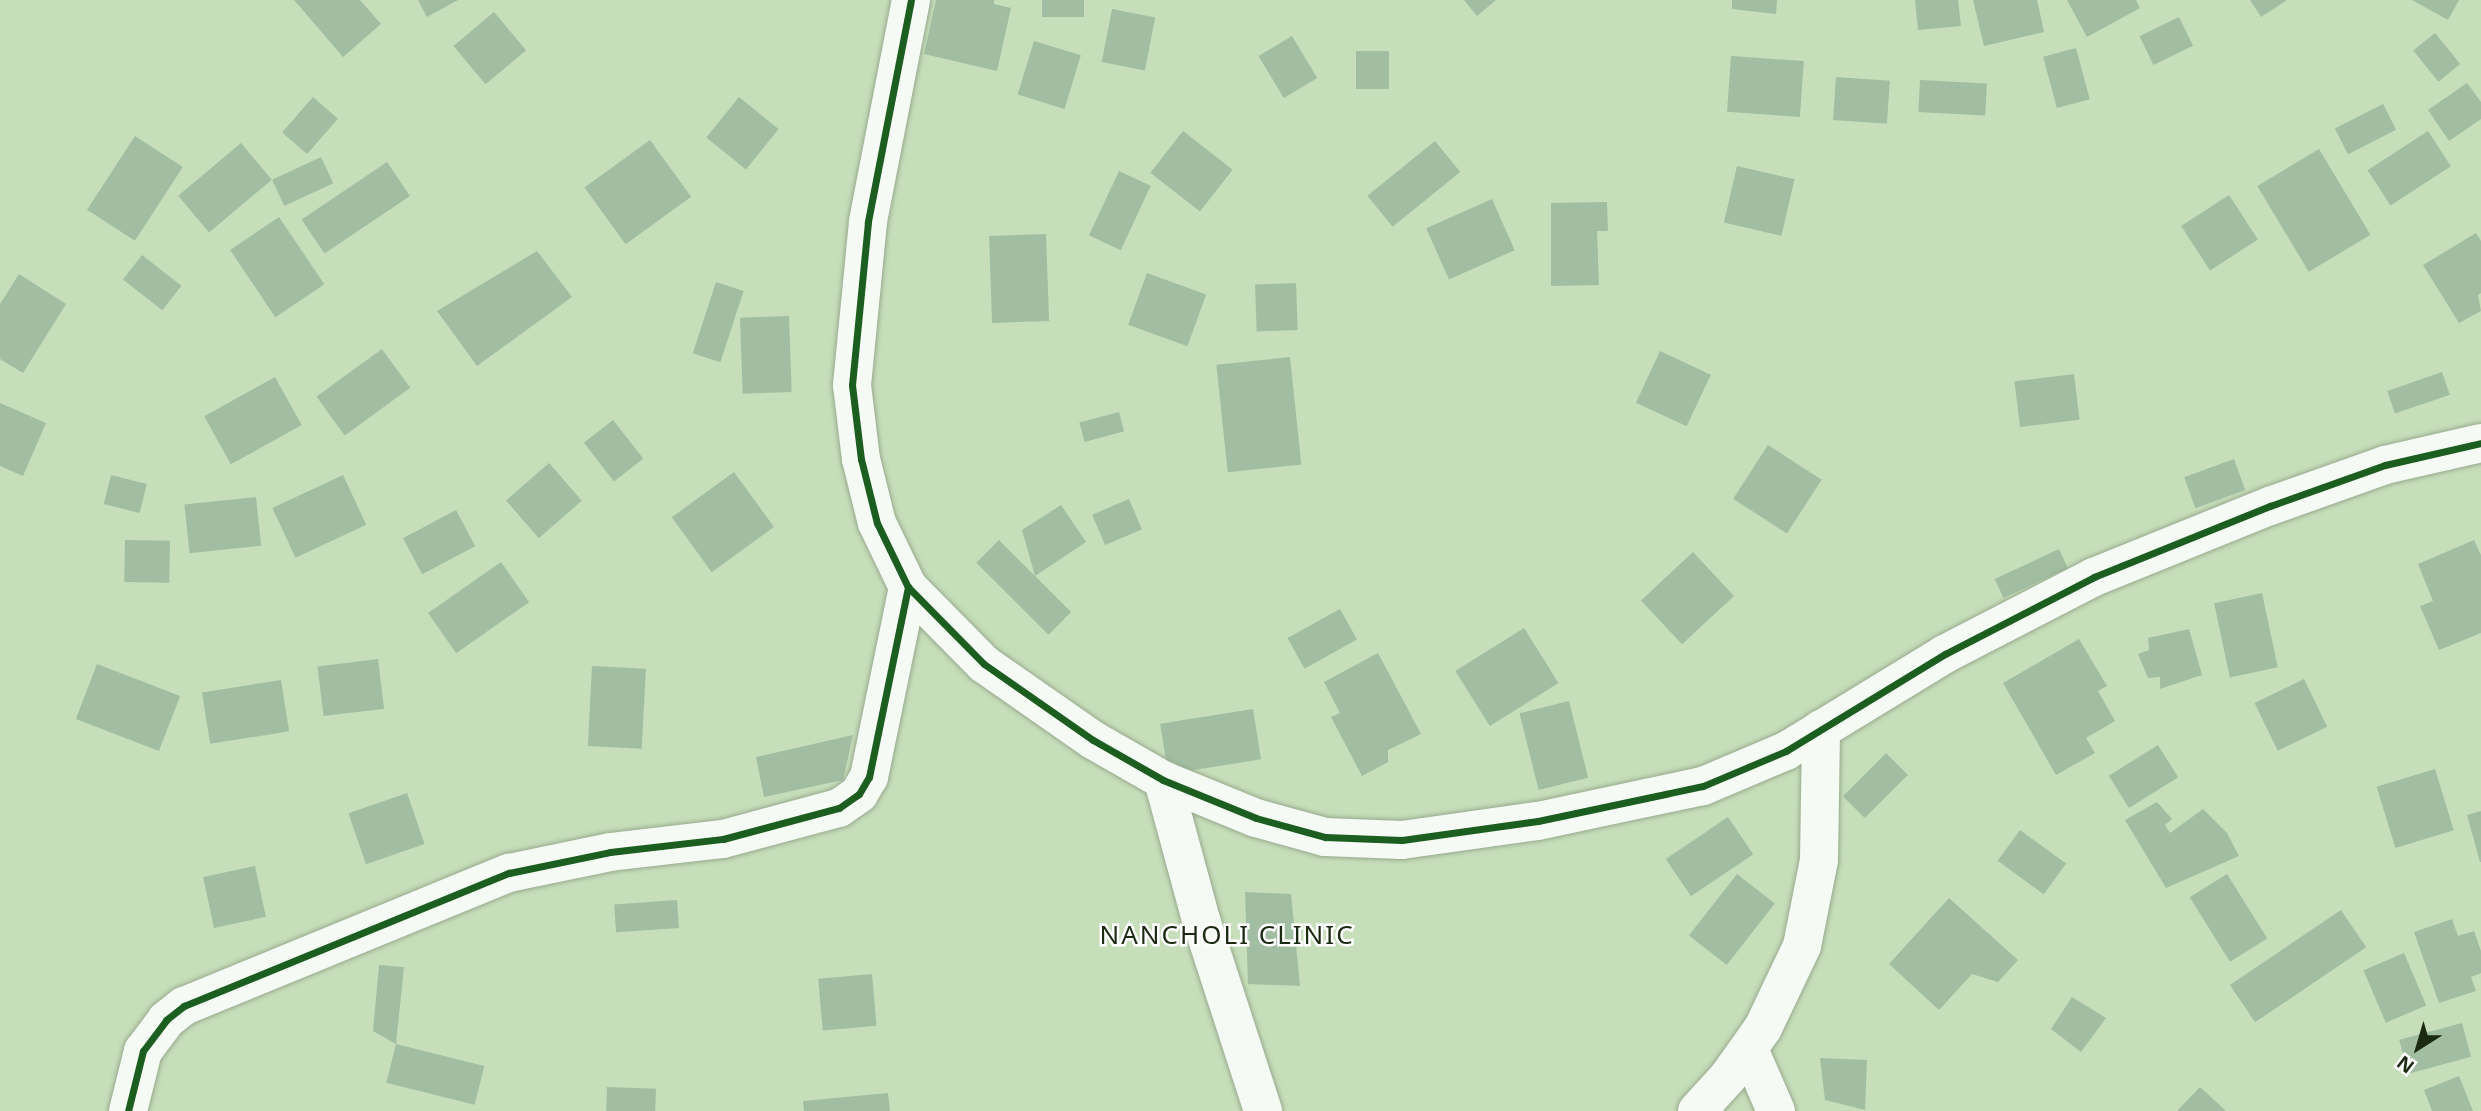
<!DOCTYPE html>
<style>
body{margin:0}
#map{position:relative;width:2481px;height:1111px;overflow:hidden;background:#c6deba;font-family:"Noto Sans",sans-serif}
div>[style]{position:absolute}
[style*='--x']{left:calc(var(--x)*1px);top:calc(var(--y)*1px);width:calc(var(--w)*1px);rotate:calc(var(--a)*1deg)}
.building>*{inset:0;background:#a1bea2;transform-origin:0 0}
.roads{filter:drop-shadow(0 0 2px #97aa8e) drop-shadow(0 0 2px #97aa8e)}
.street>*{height:38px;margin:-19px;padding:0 19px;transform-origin:19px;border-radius:19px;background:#f6faf5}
.secondary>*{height:38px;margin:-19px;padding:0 19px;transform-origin:19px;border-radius:19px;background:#f6faf5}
.cycleway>*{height:7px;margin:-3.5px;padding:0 3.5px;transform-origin:3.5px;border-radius:3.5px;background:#1b5e20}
span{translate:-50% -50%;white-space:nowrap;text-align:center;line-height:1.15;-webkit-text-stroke:5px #fefefe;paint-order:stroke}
.quarter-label{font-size:26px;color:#1a2b11;letter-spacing:2px}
.north{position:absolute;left:2383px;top:1013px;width:70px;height:70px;-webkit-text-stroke:5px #fefefe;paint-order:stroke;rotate:217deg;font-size:19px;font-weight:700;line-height:28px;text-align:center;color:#1a2b11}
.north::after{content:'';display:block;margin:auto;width:24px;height:32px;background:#1a2b11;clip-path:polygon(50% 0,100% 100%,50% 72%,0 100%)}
</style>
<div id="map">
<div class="building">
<i style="clip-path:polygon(294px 0,360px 0,381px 24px,343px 57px)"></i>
<i style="clip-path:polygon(418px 0,458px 0,427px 17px)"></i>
<i style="clip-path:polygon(936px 0,994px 0,994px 4px,1011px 8px,997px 71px,924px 54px)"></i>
<i style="left:1042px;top:0;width:42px;height:17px"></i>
<i style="clip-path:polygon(1464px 0,1496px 0,1477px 16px)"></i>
<i style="clip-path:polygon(1732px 0,1777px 0,1776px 14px,1732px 9px)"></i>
<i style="clip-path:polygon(1915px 0,1958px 0,1961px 26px,1918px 30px)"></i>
<i style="clip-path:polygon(1973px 0,2037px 0,2044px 32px,1984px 46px)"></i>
<i style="clip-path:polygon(2067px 0,2136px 0,2140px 8px,2087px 37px)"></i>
<i style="clip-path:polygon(2250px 0,2287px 0,2261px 17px)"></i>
<i style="clip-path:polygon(2412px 0,2459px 0,2448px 20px)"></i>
<i style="left:1112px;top:9px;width:44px;height:54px;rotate:11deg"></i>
<i style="left:494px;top:12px;width:50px;height:53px;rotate:50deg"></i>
<i style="left:2179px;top:17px;width:32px;height:44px;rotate:64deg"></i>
<i style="left:2435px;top:33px;width:40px;height:28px;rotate:51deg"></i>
<i style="left:1292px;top:36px;width:49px;height:39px;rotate:59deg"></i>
<i style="left:1034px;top:41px;width:49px;height:56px;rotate:17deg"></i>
<i style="left:2076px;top:48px;width:53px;height:34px;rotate:75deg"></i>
<i style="left:1356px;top:51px;width:33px;height:38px"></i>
<i style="left:1731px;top:56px;width:73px;height:56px;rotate:4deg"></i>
<i style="left:1836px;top:77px;width:54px;height:43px;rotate:4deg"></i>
<i style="left:1920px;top:80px;width:67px;height:32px;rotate:3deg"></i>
<i style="clip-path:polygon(2467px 83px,2481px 102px,2481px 119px,2449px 141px,2428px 110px)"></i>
<i style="left:313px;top:97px;width:33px;height:47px;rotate:41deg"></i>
<i style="left:739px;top:97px;width:51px;height:52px;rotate:39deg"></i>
<i style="left:2383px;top:104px;width:29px;height:54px;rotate:63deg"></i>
<i style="left:1183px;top:131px;width:63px;height:53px;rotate:38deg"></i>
<i style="left:2428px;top:131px;width:42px;height:72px;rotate:57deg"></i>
<i style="left:135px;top:136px;width:57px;height:88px;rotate:33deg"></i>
<i style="left:650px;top:140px;width:70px;height:81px;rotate:54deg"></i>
<i style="left:1435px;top:141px;width:40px;height:87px;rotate:51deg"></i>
<i style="left:241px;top:143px;width:48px;height:82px;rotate:50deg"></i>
<i style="left:2319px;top:149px;width:100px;height:72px;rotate:59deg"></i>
<i style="left:321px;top:157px;width:29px;height:54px;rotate:65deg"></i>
<i style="left:387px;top:162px;width:41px;height:103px;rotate:56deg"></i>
<i style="left:1737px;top:166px;width:59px;height:58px;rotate:13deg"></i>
<i style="left:1119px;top:171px;width:35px;height:71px;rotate:25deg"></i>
<i style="left:2229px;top:195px;width:53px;height:57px;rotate:57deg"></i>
<i style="left:1492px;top:199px;width:56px;height:72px;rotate:66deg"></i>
<i style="clip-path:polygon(1607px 202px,1608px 231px,1597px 231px,1599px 285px,1551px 286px,1551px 203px)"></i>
<i style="left:279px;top:217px;width:81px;height:59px;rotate:56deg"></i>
<i style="clip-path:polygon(2476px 233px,2481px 241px,2481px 293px,2478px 295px,2481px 311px,2459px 323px,2423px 265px)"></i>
<i style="left:1046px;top:234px;width:87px;height:57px;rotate:88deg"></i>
<i style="clip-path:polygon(537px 251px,572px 297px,477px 366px,437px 311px)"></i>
<i style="left:142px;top:255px;width:50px;height:31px;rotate:38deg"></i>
<i style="left:1147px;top:273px;width:63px;height:55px;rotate:20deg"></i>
<i style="clip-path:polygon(19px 274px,66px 304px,23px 373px,0 359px,0 304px)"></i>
<i style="left:716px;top:282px;width:29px;height:75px;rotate:18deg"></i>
<i style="left:1296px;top:283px;width:47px;height:41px;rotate:88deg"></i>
<i style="left:789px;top:316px;width:76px;height:49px;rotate:88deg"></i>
<i style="left:382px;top:349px;width:48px;height:81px;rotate:54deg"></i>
<i style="left:1660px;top:351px;width:56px;height:57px;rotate:25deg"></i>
<i style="left:1290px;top:357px;width:108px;height:74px;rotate:84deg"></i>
<i style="left:2442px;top:372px;width:24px;height:58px;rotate:71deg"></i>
<i style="left:2074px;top:374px;width:46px;height:60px;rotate:83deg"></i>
<i style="left:275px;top:377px;width:55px;height:81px;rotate:61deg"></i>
<i style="clip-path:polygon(0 403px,46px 423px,23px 476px,0 466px)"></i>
<i style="left:1119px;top:412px;width:20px;height:41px;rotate:75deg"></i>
<i style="left:613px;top:420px;width:49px;height:37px;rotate:52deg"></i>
<i style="left:1768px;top:445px;width:64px;height:64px;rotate:33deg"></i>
<i style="left:2234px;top:459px;width:33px;height:53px;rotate:70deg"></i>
<i style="left:549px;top:463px;width:50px;height:57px;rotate:49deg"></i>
<i style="left:734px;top:472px;width:68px;height:77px;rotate:54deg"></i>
<i style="left:111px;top:475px;width:37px;height:30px;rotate:14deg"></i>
<i style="left:343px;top:475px;width:55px;height:78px;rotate:65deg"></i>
<i style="left:256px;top:497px;width:49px;height:72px;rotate:84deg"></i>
<i style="left:1129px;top:499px;width:33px;height:40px;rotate:67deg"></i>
<i style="clip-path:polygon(1061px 505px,1086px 542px,1035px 576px,1022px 530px)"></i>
<i style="left:456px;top:510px;width:41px;height:60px;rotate:62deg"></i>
<i style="left:125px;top:540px;width:45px;height:42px;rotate:1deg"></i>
<i style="left:999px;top:540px;width:102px;height:32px;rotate:45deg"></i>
<i style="clip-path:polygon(2474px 540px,2481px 555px,2481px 633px,2439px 650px,2420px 606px,2433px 601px,2418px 564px)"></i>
<i style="left:2059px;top:549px;width:21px;height:71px;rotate:65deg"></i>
<i style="left:1693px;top:552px;width:60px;height:71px;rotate:47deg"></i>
<i style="left:501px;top:562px;width:49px;height:89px;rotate:55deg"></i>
<i style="left:2262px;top:593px;width:76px;height:49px;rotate:78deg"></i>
<i style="left:1340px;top:609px;width:35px;height:60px;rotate:61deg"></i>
<i style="left:1524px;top:628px;width:65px;height:81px;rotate:58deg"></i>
<i style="clip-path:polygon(2189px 629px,2202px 675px,2160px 689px,2160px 677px,2148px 678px,2138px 654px,2149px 650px,2148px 638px)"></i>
<i style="clip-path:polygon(2079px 639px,2107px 686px,2098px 691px,2115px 721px,2086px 738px,2095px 753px,2056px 775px,2003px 683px)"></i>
<i style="clip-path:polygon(1378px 653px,1421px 734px,1388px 750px,1388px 762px,1362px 776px,1331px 717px,1340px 713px,1324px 682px)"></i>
<i style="left:378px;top:659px;width:50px;height:61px;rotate:83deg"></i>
<i style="left:97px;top:664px;width:89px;height:59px;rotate:21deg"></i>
<i style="left:592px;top:666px;width:54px;height:80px;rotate:3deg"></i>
<i style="left:2304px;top:679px;width:53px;height:55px;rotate:64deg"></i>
<i style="left:281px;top:680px;width:52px;height:80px;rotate:81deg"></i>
<i style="left:1569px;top:701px;width:79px;height:51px;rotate:76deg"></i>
<i style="left:1253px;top:709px;width:51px;height:94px;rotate:81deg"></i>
<i style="clip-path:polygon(853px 735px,843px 780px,764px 797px,756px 757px)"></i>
<i style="left:2158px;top:745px;width:38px;height:58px;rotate:58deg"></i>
<i style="left:1886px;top:753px;width:31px;height:61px;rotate:45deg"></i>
<i style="left:2435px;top:769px;width:64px;height:61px;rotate:73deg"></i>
<i style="left:407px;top:793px;width:54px;height:62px;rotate:71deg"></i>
<i style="clip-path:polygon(2157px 802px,2172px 819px,2165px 825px,2170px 833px,2203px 809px,2227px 833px,2239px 856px,2166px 888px,2125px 820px)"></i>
<i style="clip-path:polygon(2481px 811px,2481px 862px,2480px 862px,2467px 815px)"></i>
<i style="left:1728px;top:817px;width:45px;height:75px;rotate:56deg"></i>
<i style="left:2020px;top:830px;width:57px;height:38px;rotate:36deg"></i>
<i style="left:255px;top:866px;width:52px;height:53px;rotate:78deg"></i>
<i style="left:1737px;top:874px;width:48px;height:78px;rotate:38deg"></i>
<i style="left:2227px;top:874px;width:76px;height:44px;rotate:58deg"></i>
<i style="clip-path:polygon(1245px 892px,1291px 894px,1300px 986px,1248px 984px)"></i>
<i style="clip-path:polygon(1949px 898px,2018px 960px,1998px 982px,1972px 974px,1939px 1010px,1889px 964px)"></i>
<i style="left:677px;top:900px;width:28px;height:63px;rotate:86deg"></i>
<i style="left:2341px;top:910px;width:45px;height:134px;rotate:56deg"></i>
<i style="clip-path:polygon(2452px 919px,2458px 936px,2474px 931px,2481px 951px,2481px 973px,2471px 977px,2476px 991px,2439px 1003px,2414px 932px)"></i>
<i style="left:2404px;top:953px;width:57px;height:44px;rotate:67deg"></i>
<i style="clip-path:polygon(379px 965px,404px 967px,396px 1044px,373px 1031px)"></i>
<i style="left:872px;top:974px;width:52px;height:54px;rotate:85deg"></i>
<i style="clip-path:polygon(2072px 997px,2106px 1018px,2081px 1052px,2051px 1029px)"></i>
<i style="left:2462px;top:1023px;width:35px;height:65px;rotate:75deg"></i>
<i style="left:396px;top:1044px;width:91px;height:40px;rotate:14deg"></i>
<i style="clip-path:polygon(1820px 1058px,1867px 1060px,1865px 1110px,1825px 1100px)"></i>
<i style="clip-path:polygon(2459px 1076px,2473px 1111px,2432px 1111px,2424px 1090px)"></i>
<i style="left:607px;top:1087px;width:49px;height:24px;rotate:2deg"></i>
<i style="clip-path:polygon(2200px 1087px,2226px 1111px,2177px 1111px)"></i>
<i style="clip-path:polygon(888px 1093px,890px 1111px,804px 1111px,803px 1101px)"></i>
</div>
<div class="roads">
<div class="street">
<i style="--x:1163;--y:780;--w:145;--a:74.8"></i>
<i style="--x:1201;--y:920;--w:201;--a:72"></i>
<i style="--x:1749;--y:1049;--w:68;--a:66.5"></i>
<i style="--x:128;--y:1111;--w:62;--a:-76"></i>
<i style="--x:143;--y:1051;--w:39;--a:-53"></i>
<i style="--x:166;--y:1020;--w:23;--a:-38"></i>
<i style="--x:184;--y:1006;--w:351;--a:-22.3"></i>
<i style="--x:509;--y:873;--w:103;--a:-11.7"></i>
<i style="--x:610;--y:852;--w:114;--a:-6.6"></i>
<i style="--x:723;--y:839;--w:120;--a:-15"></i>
<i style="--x:839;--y:808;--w:24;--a:-35"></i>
<i style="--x:859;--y:794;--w:20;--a:-60"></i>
<i style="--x:869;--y:777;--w:194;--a:-78.4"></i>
<i style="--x:1697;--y:1111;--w:46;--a:-47.6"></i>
<i style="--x:1728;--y:1077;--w:60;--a:-54.5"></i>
<i style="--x:1763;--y:1028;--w:91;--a:-64.6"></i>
<i style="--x:1802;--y:946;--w:88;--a:-78.8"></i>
<i style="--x:1819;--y:860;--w:131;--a:-89.1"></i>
</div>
<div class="secondary">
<i style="--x:911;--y:0;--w:226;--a:101"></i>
<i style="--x:868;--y:222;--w:164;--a:95.6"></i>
<i style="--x:852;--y:385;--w:75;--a:83.1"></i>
<i style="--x:861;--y:459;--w:66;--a:76"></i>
<i style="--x:877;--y:523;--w:71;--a:64.2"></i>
<i style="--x:908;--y:587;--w:108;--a:45.4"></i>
<i style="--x:984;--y:664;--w:133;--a:34.9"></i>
<i style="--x:1093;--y:740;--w:81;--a:29.7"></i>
<i style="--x:1163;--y:780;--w:100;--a:22.2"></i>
<i style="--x:1256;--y:818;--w:72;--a:15.4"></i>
<i style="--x:1325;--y:837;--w:77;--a:2.2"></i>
<i style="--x:1402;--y:840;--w:137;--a:-8"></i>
<i style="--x:1538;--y:821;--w:169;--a:-12"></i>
<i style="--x:1703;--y:786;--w:90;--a:-22.9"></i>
<i style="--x:1786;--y:751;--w:186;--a:-31.4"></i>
<i style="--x:1945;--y:654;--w:168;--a:-27.3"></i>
<i style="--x:2094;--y:577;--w:190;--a:-22"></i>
<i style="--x:2270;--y:506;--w:122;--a:-19.6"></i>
<i style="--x:2385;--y:465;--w:98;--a:-12.9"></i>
</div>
</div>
<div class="cycleway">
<i style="--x:911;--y:0;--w:226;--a:101"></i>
<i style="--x:868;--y:222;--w:164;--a:95.6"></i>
<i style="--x:852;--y:385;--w:75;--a:83.1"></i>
<i style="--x:861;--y:459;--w:66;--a:76"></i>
<i style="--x:877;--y:523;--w:71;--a:64.2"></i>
<i style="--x:908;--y:587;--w:108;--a:45.4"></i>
<i style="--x:984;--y:664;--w:133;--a:34.9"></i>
<i style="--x:1093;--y:740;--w:81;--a:29.7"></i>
<i style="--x:1163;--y:780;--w:100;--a:22.2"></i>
<i style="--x:1256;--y:818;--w:72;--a:15.4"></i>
<i style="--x:1325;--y:837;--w:77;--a:2.2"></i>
<i style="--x:1402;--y:840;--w:137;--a:-8"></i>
<i style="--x:1538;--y:821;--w:169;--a:-12"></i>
<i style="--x:1703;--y:786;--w:90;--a:-22.9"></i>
<i style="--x:1786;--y:751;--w:186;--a:-31.4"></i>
<i style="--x:1945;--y:654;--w:168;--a:-27.3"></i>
<i style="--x:2094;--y:577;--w:190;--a:-22"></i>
<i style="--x:2270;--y:506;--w:122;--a:-19.6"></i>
<i style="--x:2385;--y:465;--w:98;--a:-12.9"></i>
<i style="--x:128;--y:1111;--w:62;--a:-76"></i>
<i style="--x:143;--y:1051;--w:39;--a:-53"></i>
<i style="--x:166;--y:1020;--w:23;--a:-38"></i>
<i style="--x:184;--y:1006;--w:351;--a:-22.3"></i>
<i style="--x:509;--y:873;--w:103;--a:-11.7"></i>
<i style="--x:610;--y:852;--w:114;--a:-6.6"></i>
<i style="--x:723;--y:839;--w:120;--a:-15"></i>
<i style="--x:839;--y:808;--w:24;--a:-35"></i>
<i style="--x:859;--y:794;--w:20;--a:-60"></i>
<i style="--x:869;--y:777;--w:194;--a:-78.4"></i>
</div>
<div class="quarter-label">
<span style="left:1227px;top:935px">NANCHOLI CLINIC</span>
</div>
<div class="north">N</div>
</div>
